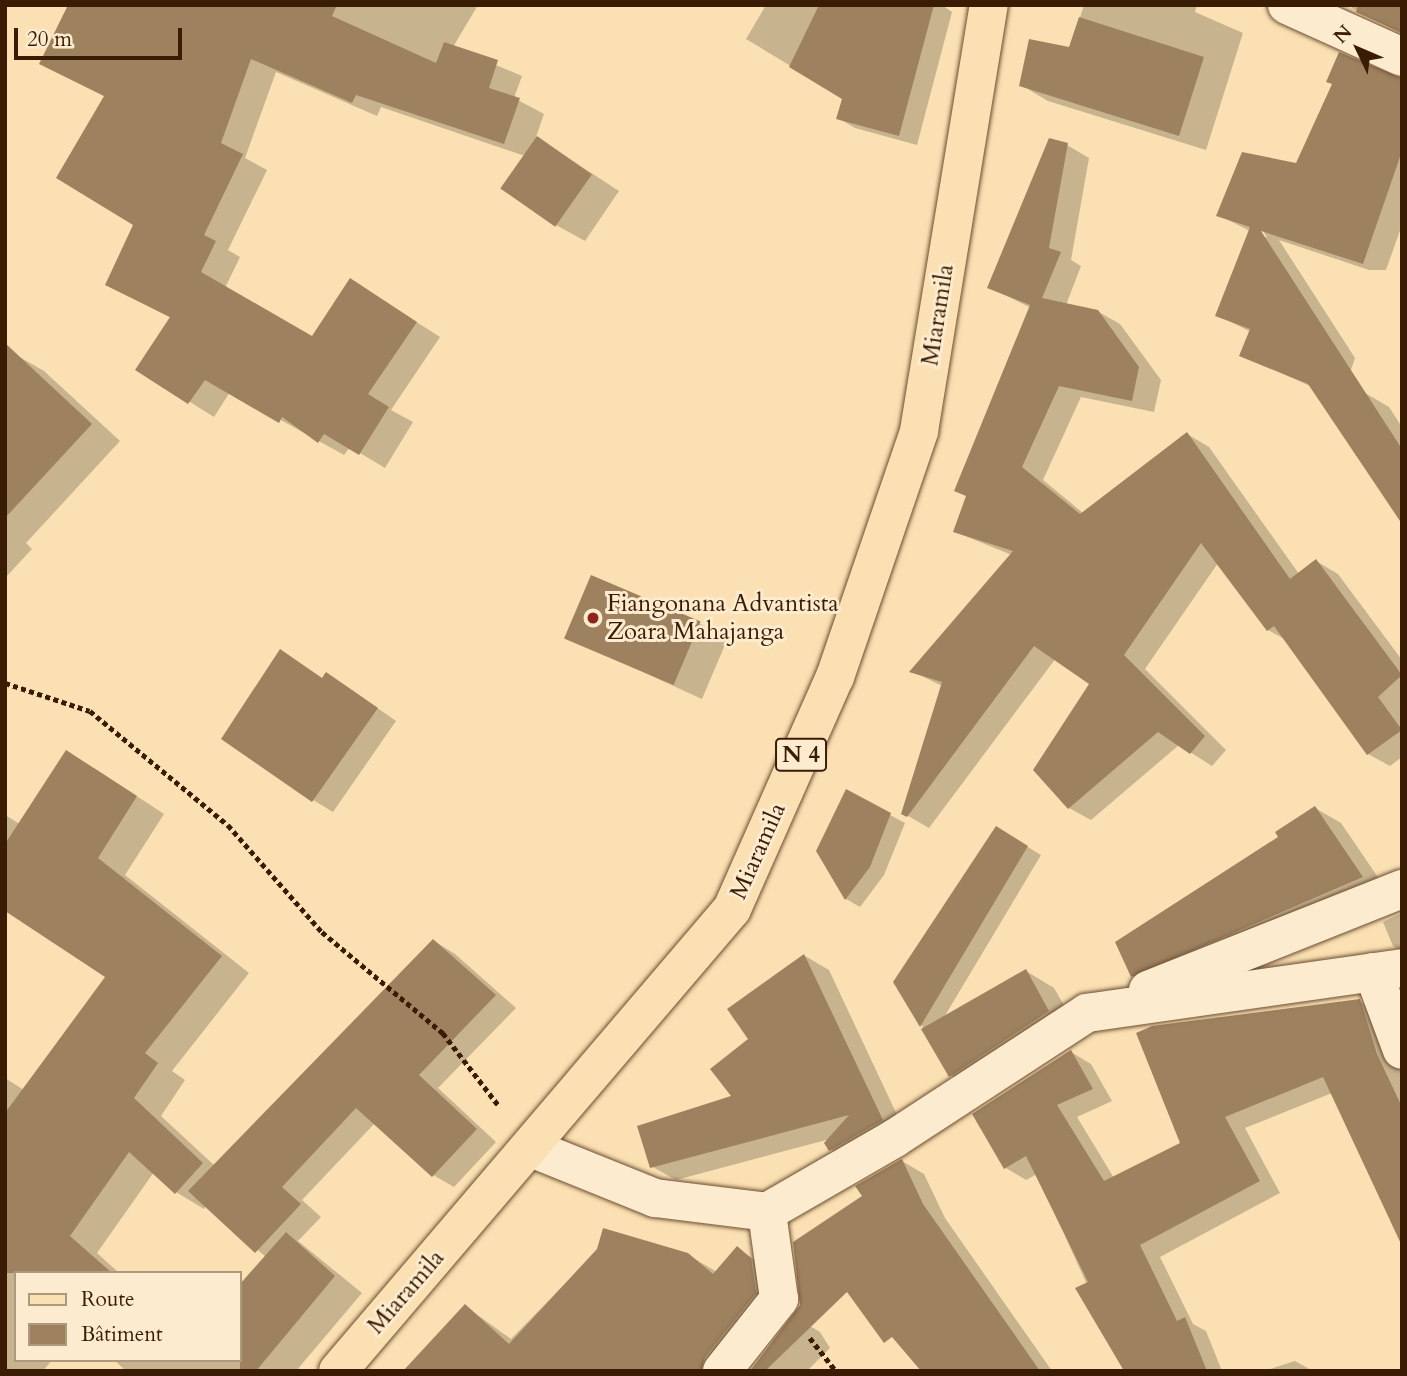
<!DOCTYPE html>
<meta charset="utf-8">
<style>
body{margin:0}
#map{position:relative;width:1407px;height:1376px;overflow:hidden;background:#fbe0b3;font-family:Cardo,serif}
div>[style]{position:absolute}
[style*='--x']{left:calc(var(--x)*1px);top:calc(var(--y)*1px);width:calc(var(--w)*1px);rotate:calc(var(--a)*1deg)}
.shadow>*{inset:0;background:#0003}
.building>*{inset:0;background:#9e825f;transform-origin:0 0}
.path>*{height:4.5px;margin-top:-2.25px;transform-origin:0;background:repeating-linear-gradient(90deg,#3a1c05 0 5px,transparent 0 8.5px)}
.roads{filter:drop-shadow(0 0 2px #6a4d30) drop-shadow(0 0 2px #6a4d30)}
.minor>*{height:38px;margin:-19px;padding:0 19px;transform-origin:19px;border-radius:19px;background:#fcebce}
.primary>*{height:38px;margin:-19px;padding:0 19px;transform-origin:19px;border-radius:19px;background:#fbe0b3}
.dots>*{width:19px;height:19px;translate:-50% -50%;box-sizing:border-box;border:4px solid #fcebce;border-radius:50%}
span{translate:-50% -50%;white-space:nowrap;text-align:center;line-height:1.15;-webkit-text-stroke:6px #fcebce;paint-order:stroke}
.shield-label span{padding:2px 5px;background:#fcebce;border:2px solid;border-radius:5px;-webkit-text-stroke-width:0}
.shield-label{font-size:23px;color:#3a1c05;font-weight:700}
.street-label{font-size:24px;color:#3a1c05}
.poi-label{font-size:24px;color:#3a1c05}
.left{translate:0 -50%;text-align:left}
.frame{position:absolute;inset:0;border:7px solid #3a1c05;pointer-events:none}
.legend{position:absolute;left:14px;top:1271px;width:228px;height:91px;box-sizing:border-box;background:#fcebce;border:2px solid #ae987e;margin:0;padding:9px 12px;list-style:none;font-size:21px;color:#3a1c05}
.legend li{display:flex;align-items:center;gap:14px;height:35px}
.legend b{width:35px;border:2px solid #ae987e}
.north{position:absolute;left:1323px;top:14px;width:70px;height:70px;-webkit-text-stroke:5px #fcebce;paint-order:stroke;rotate:314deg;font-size:19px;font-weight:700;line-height:28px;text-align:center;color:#3a1c05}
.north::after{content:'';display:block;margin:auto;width:24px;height:32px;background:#3a1c05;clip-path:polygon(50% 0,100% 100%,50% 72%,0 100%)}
.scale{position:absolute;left:14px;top:28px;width:168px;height:32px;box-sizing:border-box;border:4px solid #3a1c05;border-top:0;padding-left:9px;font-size:21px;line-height:24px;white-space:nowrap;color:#3a1c05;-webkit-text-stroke:5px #fcebce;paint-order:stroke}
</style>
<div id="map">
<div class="shadow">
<i style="clip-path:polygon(77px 5px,478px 5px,453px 47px,522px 76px,514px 98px,544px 114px,536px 137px,619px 191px,585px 241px,556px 225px,525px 156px,381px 107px,377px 116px,276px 72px,245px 158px,267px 170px,228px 250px,240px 257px,225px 288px,313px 338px,351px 280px,440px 337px,391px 410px,413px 422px,385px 468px,350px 447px,344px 455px,230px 392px,214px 417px,137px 369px,171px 318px,107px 285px,136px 225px,106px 97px,42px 64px)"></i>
<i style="clip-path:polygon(766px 5px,942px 5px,952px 12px,917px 145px,855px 128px,838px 118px,844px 98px,746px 39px)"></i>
<i style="clip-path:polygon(1084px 5px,1197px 5px,1195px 12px,1243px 33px,1206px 150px,1048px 101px,1021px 85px,1070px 49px)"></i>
<i style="clip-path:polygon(1353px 5px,1402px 5px,1402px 34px,1352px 8px)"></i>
<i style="clip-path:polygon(evenodd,1402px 80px,1402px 225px,1386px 270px,1369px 270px,1279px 240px,1355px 358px,1343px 393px,1326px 393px,1247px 358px,1251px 332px,1217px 315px,1250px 231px,1218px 215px,1297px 165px,1402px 80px,1257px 222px,1267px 237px,1262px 237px,1257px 222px)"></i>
<i style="clip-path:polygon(1067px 145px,1089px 158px,1071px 260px,1081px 266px,1066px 305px,1097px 311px,1120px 324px,1161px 380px,1154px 412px,1081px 397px,1043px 480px,1083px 513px,1187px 434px,1209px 447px,1299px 574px,1316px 561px,1338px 574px,1402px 660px,1402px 757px,1390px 766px,1368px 754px,1286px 640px,1268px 630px,1218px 563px,1145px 669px,1226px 750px,1212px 766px,1179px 745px,1091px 820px,1069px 808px,1091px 683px,1056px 658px,929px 828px,903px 813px,942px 686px,912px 671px,1012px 555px,955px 532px,1031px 308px,989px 287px)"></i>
<i style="clip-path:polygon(16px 355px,44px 371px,120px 441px,26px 543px,32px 549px,5px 578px,5px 366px)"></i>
<i style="clip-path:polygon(1365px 393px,1389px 407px,1402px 427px,1402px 520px)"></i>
<i style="clip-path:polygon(699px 623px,727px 640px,702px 699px,566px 637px)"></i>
<i style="clip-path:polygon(280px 651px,323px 679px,346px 686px,396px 721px,333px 812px,313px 800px)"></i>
<i style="clip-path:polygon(94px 768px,164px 814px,125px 875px,249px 973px,172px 1071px,185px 1080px,161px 1116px,215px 1166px,434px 941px,455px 954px,516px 1008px,438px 1088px,496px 1142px,454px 1187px,433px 1175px,375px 1123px,302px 1200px,321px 1217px,298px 1241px,362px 1293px,296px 1371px,126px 1371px,114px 1360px,240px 1360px,240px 1287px,266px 1257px,206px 1206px,204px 1209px,176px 1192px,154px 1172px,97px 1253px,119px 1273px,16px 1273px,16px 1360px,52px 1360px,43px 1371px,5px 1371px,5px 1078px,24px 1090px,107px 977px,5px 909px,5px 815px,20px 824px)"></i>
<i style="clip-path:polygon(847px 792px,905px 823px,884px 875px,860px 907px,846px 899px,818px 851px)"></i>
<i style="clip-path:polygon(1315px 808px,1341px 823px,1388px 892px,1158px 990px,1132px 975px)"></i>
<i style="clip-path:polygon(1010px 836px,1041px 855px,943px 1019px,1026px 971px,1054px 988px,1077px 1028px,979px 1092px,951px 1075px,896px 982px)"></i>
<i style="clip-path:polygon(1402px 913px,1402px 952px,1393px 946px,1383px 922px)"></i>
<i style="clip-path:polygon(805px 956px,829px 970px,906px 1134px,855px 1163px,830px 1149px,830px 1139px,676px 1180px,651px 1166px,734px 1097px,751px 1039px)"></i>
<i style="clip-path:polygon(1359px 1001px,1380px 1013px,1402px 1076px,1402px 1242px,1332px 1093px,1245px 1128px,1280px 1193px,1160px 1257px,1193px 1324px,1206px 1331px,1222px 1371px,1126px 1371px,1037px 1174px,1026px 1180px,1006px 1168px,1071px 1052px,1091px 1064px,1112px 1101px,1077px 1117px,1114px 1178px,1182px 1144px)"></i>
<i style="clip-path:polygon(902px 1161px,924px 1174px,945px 1218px,1052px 1371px,924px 1371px,865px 1197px)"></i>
<i style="clip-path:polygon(737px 1248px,777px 1275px,732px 1371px,430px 1371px,465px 1306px,511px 1339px,598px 1250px,688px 1255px,717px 1272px)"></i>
<i style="clip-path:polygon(795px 1317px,820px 1332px,830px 1348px,807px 1371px,750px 1371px)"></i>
<i style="clip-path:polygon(1295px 1361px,1313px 1371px,1264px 1371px)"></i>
</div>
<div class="building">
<i style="clip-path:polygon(68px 5px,337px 5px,332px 16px,436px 63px,444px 42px,498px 60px,489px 88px,520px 98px,504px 144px,356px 95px,352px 103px,251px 59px,221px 143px,243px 154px,204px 235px,216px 241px,201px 272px,312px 336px,350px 278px,417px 322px,368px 394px,389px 407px,359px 455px,324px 434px,318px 443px,282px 417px,279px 423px,205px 380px,188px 404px,135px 370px,170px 317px,105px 285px,133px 225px,56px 178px,104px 96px,39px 64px)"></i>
<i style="clip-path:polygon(819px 5px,934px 5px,899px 136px,836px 119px,842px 99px,789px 67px)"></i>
<i style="clip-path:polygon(1358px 5px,1402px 5px,1402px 33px,1356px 12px)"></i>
<i style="clip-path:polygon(1079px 17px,1204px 57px,1179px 136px,1019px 86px,1029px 39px,1069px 47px)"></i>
<i style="clip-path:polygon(1339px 52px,1402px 78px,1402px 151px,1363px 264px,1261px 231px,1402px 449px,1402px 524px,1308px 384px,1239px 356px,1250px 329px,1215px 316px,1250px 227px,1216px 216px,1242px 152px,1296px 163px,1332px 84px,1326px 82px)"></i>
<i style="left:537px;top:136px;width:67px;height:64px;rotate:35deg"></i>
<i style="clip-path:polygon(1049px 138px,1068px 143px,1049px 248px,1061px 252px,1042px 298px,1098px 310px,1139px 367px,1132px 401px,1059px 386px,1022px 467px,1080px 514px,1187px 432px,1290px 579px,1316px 559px,1402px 675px,1378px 697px,1402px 730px,1367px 755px,1274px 626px,1267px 631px,1201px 543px,1124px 655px,1205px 736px,1190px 754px,1158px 732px,1068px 809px,1033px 770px,1089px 684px,1034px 646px,907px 817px,901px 814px,942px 682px,909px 672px,1013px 551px,953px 532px,966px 496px,954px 491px,1030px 305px,987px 288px)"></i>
<i style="clip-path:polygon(5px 343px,92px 424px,5px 518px)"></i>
<i style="left:591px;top:575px;width:119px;height:69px;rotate:23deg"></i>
<i style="clip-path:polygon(280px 649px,322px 678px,326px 672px,378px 708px,312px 802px,221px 739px)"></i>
<i style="clip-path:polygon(66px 750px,137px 796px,98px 858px,222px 956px,145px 1053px,158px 1063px,134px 1098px,203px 1163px,175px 1194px,129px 1152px,70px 1236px,112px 1273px,5px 1273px,5px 1113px,105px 977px,5px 911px,5px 844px)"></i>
<i style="clip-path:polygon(846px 789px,891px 813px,870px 867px,845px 900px,816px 851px)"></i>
<i style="clip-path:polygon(1315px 806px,1363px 877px,1131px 977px,1115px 942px,1278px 837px,1275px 832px)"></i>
<i style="clip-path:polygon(996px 826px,1028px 846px,920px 1027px,893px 982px)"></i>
<i style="clip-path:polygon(433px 939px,496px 995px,419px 1075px,477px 1129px,432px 1177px,356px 1108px,282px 1187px,301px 1204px,255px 1253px,188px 1191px)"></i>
<i style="clip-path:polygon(804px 954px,883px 1120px,829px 1151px,824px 1143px,849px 1115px,650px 1168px,637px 1126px,731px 1096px,710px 1069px,748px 1039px,727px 1009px)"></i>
<i style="clip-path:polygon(1026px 969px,1049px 1011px,949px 1077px,921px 1029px)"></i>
<i style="clip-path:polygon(1360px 999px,1377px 1054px,1402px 1107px,1402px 1246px,1323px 1077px,1225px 1117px,1260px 1181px,1140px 1245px,1177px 1321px,1185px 1317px,1207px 1371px,1124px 1371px,1075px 1288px,1088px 1282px,1026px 1156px,1004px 1169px,972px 1114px,1071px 1050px,1093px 1089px,1057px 1105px,1104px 1181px,1180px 1143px,1136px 1033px,1152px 1026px)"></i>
<i style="clip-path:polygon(902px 1159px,923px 1204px,1040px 1371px,921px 1371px,892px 1337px,884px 1343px,847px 1292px,765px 1371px,750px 1371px,800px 1305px,793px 1242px,862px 1196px,855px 1186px)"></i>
<i style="clip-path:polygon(603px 1228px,688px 1253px,713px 1274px,737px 1246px,751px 1258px,756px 1293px,705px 1357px,701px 1371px,403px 1371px,465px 1304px,509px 1344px,597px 1249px)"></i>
<i style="clip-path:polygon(286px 1232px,335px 1276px,256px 1371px,240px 1371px,240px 1284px)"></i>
</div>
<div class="path">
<i style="--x:5;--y:683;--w:89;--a:18.2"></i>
<i style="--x:90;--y:711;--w:179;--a:39.6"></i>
<i style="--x:228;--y:825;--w:142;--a:48.7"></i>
<i style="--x:322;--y:932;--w:158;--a:39.9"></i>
<i style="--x:443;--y:1033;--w:92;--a:52.5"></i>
<i style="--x:810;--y:1338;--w:42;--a:51.8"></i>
</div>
<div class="roads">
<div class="minor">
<i style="--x:1287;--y:5;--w:126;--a:24.3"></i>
<i style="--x:1373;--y:972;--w:83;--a:69.6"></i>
<i style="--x:1148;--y:990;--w:273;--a:-21.7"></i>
<i style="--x:531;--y:1148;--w:134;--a:22"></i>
<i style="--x:655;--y:1198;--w:113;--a:7.1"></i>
<i style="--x:767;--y:1212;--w:148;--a:-30"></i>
<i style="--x:895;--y:1138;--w:229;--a:-33.1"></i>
<i style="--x:1087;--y:1013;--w:318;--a:-8.1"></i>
<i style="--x:722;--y:1371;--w:92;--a:-51.6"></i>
<i style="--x:779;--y:1299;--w:88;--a:-97.9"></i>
</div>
<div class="primary">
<i style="--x:338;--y:1371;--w:607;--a:-49.54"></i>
<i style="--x:732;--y:909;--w:254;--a:-66.1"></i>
<i style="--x:835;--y:677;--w:260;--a:-71.1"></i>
<i style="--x:919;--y:431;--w:432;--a:-80.7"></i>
</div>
</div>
<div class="dots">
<i style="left:593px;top:618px;background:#8f2418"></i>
</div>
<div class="shield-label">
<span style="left:801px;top:755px">N 4</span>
</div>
<div class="street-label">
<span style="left:938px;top:315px;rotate:-81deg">Miaramila</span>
<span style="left:758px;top:851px;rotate:-66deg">Miaramila</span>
<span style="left:406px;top:1292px;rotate:-49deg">Miaramila</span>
</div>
<div class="poi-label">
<span class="left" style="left:607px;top:618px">Fiangonana Advantista<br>Zoara Mahajanga</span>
</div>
<div class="frame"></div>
<ul class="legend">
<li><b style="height:9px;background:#fbe0b3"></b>Route</li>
<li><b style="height:19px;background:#9e825f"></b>Bâtiment</li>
</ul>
<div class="north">N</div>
<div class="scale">20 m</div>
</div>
